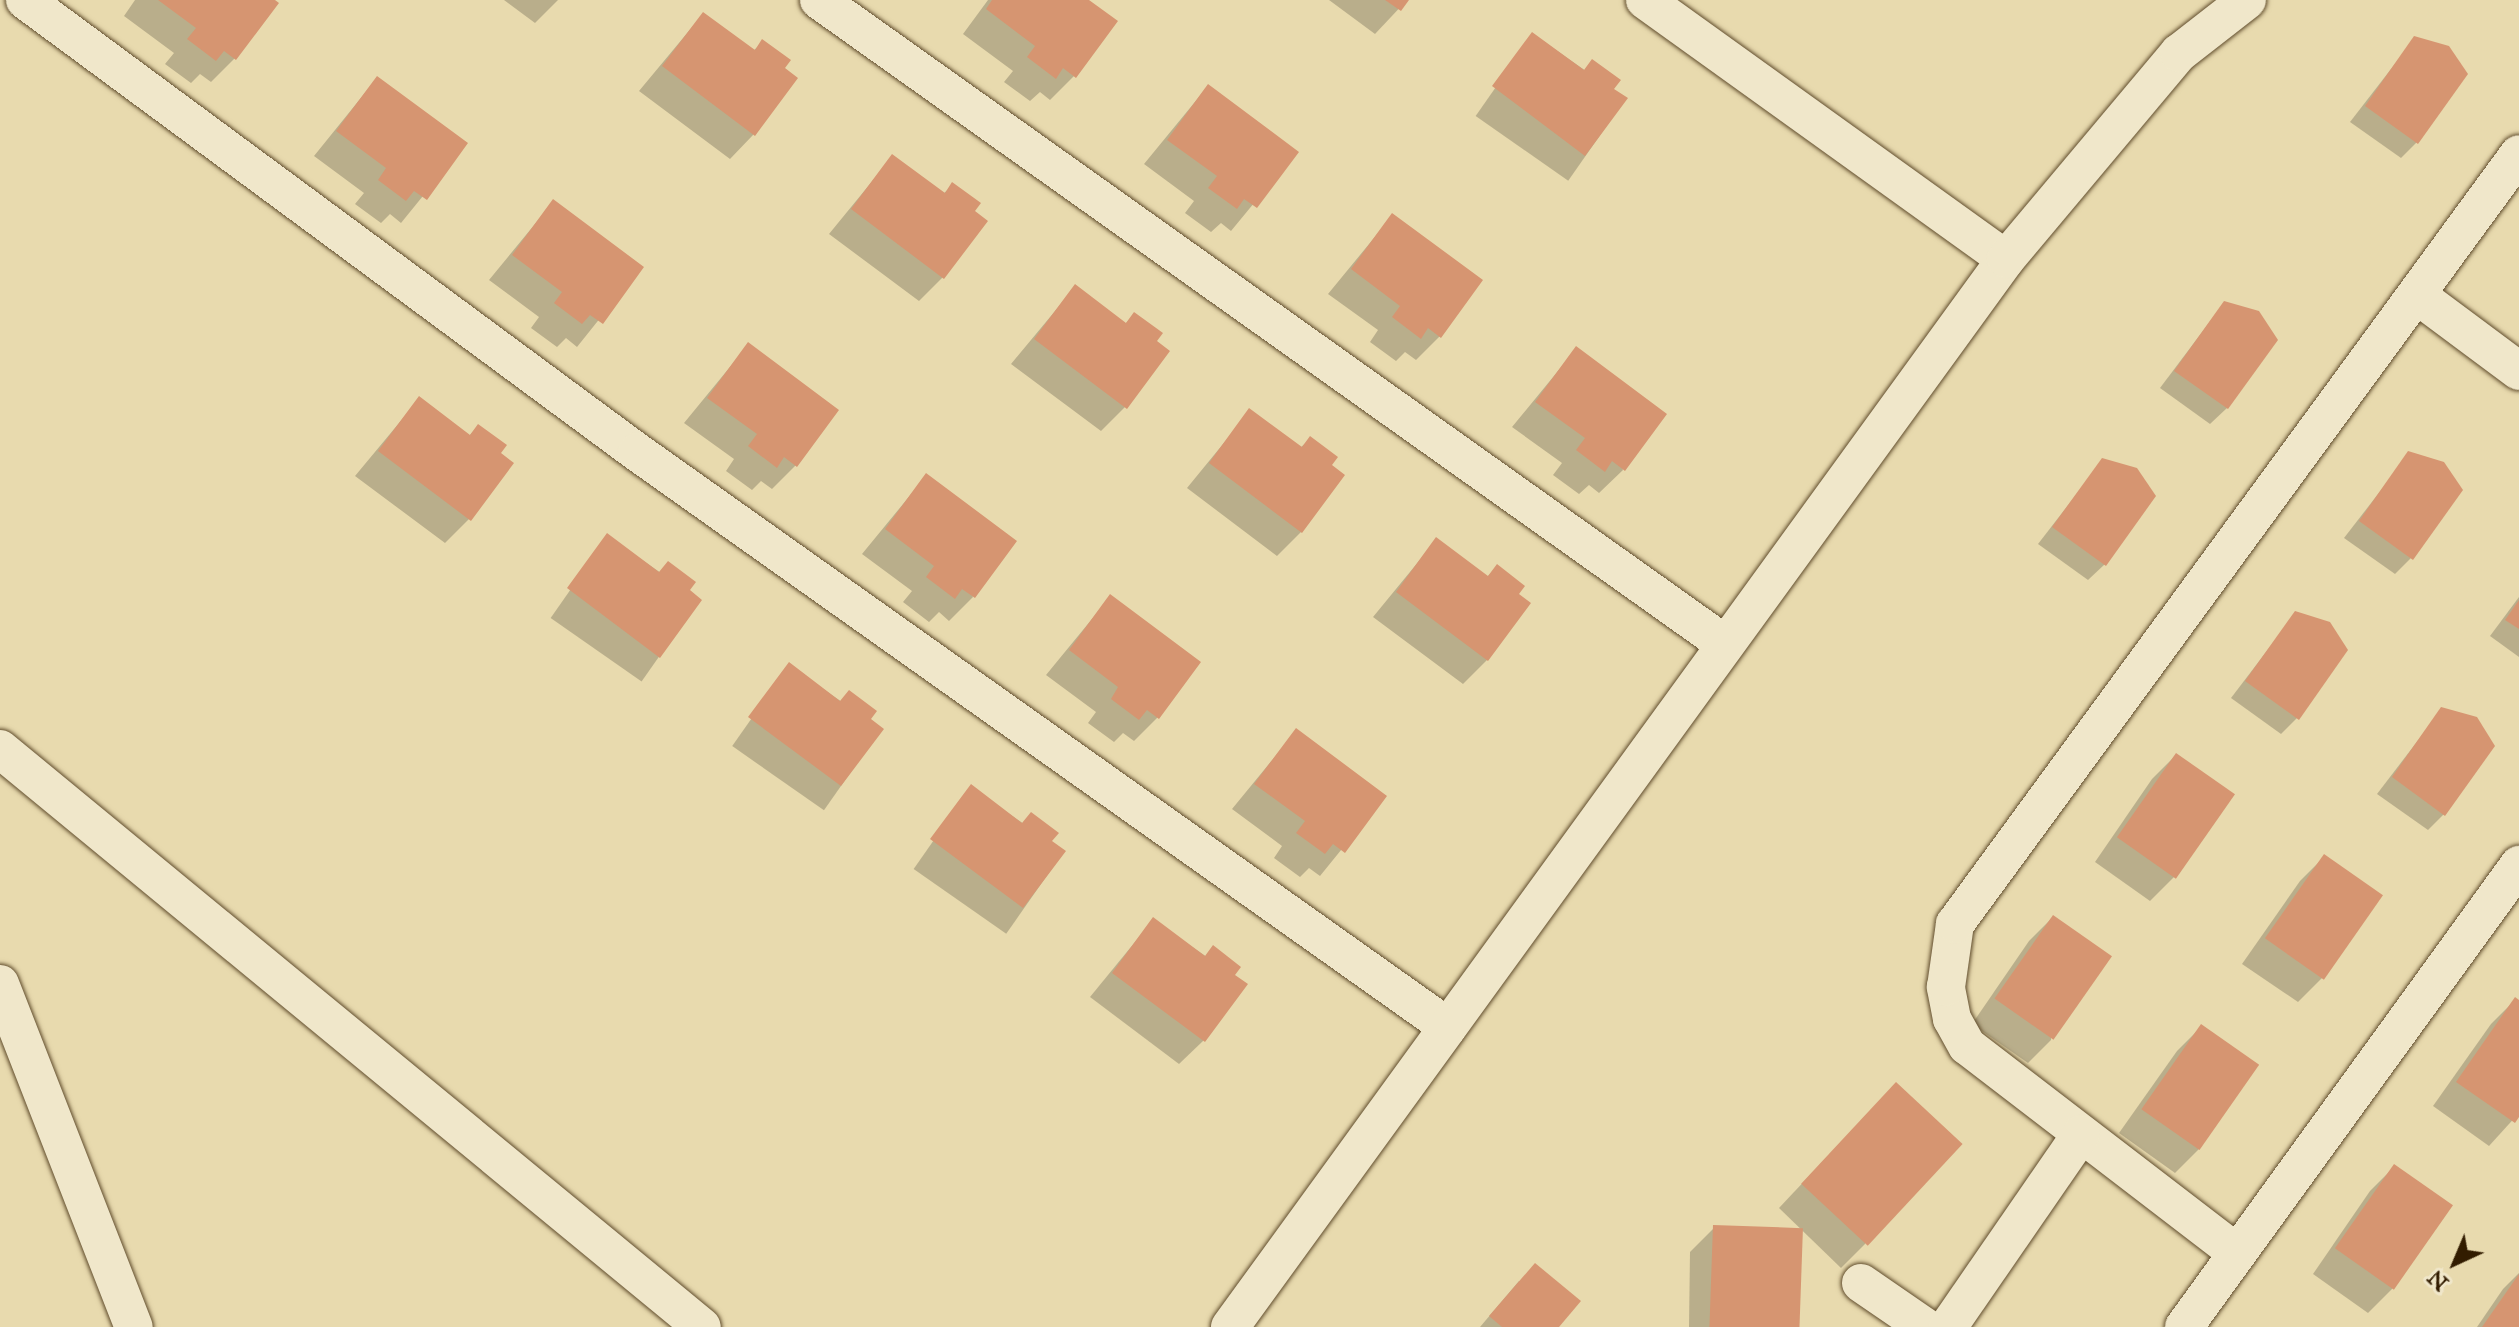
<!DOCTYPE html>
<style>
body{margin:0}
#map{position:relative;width:2519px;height:1327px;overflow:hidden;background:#e8daae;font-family:"IM FELL Great Primer",serif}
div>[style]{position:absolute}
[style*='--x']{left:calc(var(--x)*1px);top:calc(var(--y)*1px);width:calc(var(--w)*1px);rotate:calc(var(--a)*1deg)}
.shadow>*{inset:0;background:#0003;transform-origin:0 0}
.building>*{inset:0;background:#d69571;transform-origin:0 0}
.roads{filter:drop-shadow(0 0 2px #604c2c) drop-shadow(0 0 2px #604c2c)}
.minor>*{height:38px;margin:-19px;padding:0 19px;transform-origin:19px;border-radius:19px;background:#f0e7ca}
span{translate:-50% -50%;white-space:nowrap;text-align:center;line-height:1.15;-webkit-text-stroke:6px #f0e7ca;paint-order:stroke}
.north{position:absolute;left:2415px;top:1223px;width:80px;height:80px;-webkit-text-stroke:6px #f0e7ca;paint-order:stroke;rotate:224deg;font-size:22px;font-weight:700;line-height:32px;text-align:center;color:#321c00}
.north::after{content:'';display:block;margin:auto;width:28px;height:36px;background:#321c00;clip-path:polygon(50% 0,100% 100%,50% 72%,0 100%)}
</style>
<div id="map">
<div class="shadow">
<i style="clip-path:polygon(135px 0,271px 0,235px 58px,211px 82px,200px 74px,191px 83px,165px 64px,174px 53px,124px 16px)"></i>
<i style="clip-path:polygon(504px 0,558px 0,535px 23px)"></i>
<i style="clip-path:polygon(988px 0,1086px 0,1074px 76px,1050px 100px,1040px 92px,1030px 101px,1004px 82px,1013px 71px,963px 34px)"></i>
<i style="clip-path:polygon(1329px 0,1407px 0,1375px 34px)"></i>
<i style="clip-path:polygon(703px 14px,753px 51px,763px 42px,782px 69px,753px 135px,730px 159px,639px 91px)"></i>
<i style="left:1533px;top:34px;width:113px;height:100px;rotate:35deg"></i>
<i style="clip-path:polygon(2415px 38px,2417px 142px,2401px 158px,2350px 122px)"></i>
<i style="clip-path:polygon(377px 78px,466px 143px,401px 223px,390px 214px,381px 223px,355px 204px,364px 193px,314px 156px)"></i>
<i style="clip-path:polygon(1208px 86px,1296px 152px,1231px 231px,1221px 223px,1211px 232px,1185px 213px,1194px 201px,1144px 164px)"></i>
<i style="clip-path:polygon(892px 157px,943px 194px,953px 185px,943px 277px,919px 301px,829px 234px)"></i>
<i style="clip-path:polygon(553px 202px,641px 267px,577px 347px,566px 338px,557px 347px,531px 328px,539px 317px,489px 280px)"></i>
<i style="clip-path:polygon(1392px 216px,1440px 336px,1416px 360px,1405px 352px,1396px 361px,1370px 342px,1378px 330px,1328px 294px)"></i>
<i style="clip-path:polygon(1075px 287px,1125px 324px,1134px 315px,1154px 341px,1125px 407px,1101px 431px,1011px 364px)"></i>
<i style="clip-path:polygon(2224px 303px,2227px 408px,2210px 424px,2160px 388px)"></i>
<i style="clip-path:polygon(748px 345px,796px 465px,772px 489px,761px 481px,752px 490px,726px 471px,734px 459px,684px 423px)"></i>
<i style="clip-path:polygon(1576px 349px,1623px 470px,1599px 493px,1589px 485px,1579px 494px,1553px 475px,1562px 463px,1512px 427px)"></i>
<i style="clip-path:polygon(419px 399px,469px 436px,478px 426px,469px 519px,445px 543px,355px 476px)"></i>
<i style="clip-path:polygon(1250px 411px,1300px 448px,1310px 439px,1329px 466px,1301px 532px,1277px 556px,1187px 488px)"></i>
<i style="clip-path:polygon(2409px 454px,2411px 558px,2395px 574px,2344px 538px)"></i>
<i style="clip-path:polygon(2103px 460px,2105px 564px,2088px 580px,2038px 544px)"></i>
<i style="clip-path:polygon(926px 476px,973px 597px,949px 621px,939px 612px,929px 622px,903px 602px,912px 591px,862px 554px)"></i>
<i style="left:608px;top:536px;width:111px;height:100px;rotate:35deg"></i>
<i style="clip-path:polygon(1437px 539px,1487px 577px,1497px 567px,1487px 660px,1463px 684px,1373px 617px)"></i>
<i style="clip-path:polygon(1110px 597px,1158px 717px,1134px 741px,1123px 733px,1114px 742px,1088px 723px,1096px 712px,1046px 675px)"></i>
<i style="clip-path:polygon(2519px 597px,2519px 657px,2490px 636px)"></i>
<i style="clip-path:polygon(2295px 614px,2297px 718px,2281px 734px,2231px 698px)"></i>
<i style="left:789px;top:665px;width:112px;height:99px;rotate:35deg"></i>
<i style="clip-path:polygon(2442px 709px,2444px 814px,2428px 830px,2377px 794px)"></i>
<i style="clip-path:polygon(1296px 731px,1384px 797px,1320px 876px,1309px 868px,1300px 877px,1274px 858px,1282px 846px,1232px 809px)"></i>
<i style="clip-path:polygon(2176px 755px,2174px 877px,2150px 901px,2095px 862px,2152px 779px)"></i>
<i style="left:971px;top:787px;width:113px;height:100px;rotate:35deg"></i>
<i style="clip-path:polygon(2324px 857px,2322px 978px,2298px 1002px,2242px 964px,2300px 881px)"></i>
<i style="clip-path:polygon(2053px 917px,2051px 1040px,2028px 1063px,1972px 1024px,2029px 941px)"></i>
<i style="clip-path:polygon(1153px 920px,1233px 975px,1203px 1041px,1179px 1064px,1090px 997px)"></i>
<i style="clip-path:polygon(2515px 1000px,2519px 1113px,2489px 1146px,2433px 1106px,2491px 1024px)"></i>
<i style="clip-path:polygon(2201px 1027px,2199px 1149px,2175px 1173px,2119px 1133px,2177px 1051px)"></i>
<i style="clip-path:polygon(1872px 1109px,1865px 1244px,1841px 1268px,1779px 1208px)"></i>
<i style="clip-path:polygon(2394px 1167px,2450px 1206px,2392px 1289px,2368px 1313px,2313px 1274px,2370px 1191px)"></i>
<i style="clip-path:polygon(1714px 1228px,1799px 1327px,1689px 1327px,1690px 1252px)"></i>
<i style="clip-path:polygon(2519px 1273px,2519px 1327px,2477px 1327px,2503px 1289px)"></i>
<i style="clip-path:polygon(1519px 1281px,1557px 1327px,1480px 1327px)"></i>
</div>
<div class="building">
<i style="clip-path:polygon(158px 0,275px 0,279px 3px,236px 60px,224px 51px,216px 61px,187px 39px,196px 28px)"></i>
<i style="clip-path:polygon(992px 0,1089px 0,1118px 21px,1076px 78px,1063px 68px,1056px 79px,1027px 57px,1035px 46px,986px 9px)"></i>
<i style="clip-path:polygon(1385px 0,1409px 0,1401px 11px)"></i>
<i style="clip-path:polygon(703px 12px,755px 50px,762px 39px,791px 60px,785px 68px,798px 78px,755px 136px,662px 66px)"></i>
<i style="clip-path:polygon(1532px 32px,1584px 70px,1592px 59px,1621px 80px,1614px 89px,1628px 98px,1585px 156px,1492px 86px)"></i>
<i style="clip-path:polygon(2414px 36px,2449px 46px,2468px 74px,2418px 144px,2365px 106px)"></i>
<i style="clip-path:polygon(377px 76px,468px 143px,427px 200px,414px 191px,406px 201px,378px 180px,386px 168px,336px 131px)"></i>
<i style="clip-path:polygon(1208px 84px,1299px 152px,1257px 208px,1244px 199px,1237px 209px,1208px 188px,1217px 176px,1167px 140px)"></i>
<i style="clip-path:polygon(892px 154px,945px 193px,952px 182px,981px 203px,975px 211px,988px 221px,944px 279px,851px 209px)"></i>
<i style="clip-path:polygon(553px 199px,644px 267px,603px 324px,590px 315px,582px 324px,554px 303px,562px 292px,512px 255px)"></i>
<i style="clip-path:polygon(1392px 213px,1483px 280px,1441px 338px,1428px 328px,1421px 339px,1392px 317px,1400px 306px,1351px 269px)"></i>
<i style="clip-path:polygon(1075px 284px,1126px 323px,1134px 312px,1163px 333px,1157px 341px,1170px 351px,1127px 409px,1034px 339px)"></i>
<i style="clip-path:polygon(2224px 301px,2259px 311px,2278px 340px,2228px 409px,2174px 371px)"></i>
<i style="clip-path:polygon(748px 342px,839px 410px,797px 467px,784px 457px,777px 468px,748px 446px,757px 434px,707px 398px)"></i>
<i style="clip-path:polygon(1576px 346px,1667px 414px,1625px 471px,1612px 461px,1605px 472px,1576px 450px,1585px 438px,1535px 402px)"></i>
<i style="clip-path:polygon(419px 396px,470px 435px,478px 424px,507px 445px,501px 453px,514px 463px,471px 521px,378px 451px)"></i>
<i style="clip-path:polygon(1249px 408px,1302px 447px,1310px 436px,1338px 457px,1332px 465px,1345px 475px,1302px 533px,1209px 463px)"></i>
<i style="clip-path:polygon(2408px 451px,2444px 462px,2463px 490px,2413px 560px,2359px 521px)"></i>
<i style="clip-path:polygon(2102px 458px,2137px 468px,2156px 496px,2106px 566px,2052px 527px)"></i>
<i style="clip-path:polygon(926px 473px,1017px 541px,975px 598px,962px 589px,955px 599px,926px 577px,934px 566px,885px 529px)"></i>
<i style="clip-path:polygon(607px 533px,659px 572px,668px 561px,696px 582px,690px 590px,702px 600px,660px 658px,567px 588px)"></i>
<i style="clip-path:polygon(1436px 537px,1488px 576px,1497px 564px,1525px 586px,1519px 594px,1531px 603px,1488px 661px,1396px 592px)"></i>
<i style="clip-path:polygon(1110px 594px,1201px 662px,1159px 719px,1147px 710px,1139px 720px,1111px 699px,1118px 687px,1069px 650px)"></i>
<i style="clip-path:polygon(2519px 600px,2519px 629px,2505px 620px)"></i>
<i style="clip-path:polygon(2295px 611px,2330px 622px,2348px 650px,2299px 720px,2245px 681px)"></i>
<i style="clip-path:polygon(789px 662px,840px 701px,849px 690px,877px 711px,871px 719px,884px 729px,841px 786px,748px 717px)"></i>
<i style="clip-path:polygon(2441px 707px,2477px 717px,2495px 746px,2445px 816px,2392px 777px)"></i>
<i style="clip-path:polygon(1296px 728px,1387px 796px,1345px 853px,1333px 844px,1325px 854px,1296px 833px,1305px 821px,1254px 784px)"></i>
<i style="left:2176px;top:753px;width:72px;height:103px;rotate:35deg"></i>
<i style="clip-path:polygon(971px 784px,1022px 823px,1031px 812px,1059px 833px,1052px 841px,1066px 851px,1023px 908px,930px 839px)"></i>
<i style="left:2324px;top:854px;width:72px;height:103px;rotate:35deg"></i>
<i style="left:2053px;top:915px;width:72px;height:102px;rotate:35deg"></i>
<i style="clip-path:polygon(1153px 917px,1205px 956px,1213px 945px,1241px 967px,1235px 975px,1248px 984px,1205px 1042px,1112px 973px)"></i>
<i style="clip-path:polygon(2515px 997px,2519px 1000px,2519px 1117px,2515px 1123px,2456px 1082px)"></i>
<i style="left:2201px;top:1024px;width:71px;height:104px;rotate:35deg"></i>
<i style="left:1896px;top:1082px;width:91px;height:139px;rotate:43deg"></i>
<i style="left:2394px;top:1164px;width:72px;height:103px;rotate:35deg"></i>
<i style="left:1713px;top:1225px;width:90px;height:102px;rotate:2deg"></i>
<i style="clip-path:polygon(1535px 1263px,1581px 1301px,1559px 1327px,1502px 1327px,1489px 1316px)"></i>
<i style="clip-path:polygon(2519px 1274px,2519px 1327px,2482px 1327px)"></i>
</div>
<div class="roads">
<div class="minor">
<i style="--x:25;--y:0;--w:761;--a:36.45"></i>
<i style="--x:637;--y:452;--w:994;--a:35.34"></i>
<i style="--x:819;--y:0;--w:1112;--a:35.41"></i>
<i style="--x:1645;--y:0;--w:444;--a:35.7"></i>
<i style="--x:2417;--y:295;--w:127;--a:36.7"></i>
<i style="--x:0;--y:749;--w:909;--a:39.47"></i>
<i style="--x:0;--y:984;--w:368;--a:68.7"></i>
<i style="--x:2237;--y:1253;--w:340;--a:-142.5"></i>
<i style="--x:1967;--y:1046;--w:31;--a:-119"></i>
<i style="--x:1952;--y:1019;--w:33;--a:-101"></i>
<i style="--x:1946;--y:987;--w:64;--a:-81.9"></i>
<i style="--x:1955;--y:924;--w:954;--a:-53.78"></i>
<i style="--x:1861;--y:1283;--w:78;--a:34.5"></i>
<i style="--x:1230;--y:1327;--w:1320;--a:-54"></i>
<i style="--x:2006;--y:259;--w:269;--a:-50"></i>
<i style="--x:2179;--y:53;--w:86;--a:-37.9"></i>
<i style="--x:1948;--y:1327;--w:234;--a:-55.4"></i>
<i style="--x:2184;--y:1327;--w:571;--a:-54.05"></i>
</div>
</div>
<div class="north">N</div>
</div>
